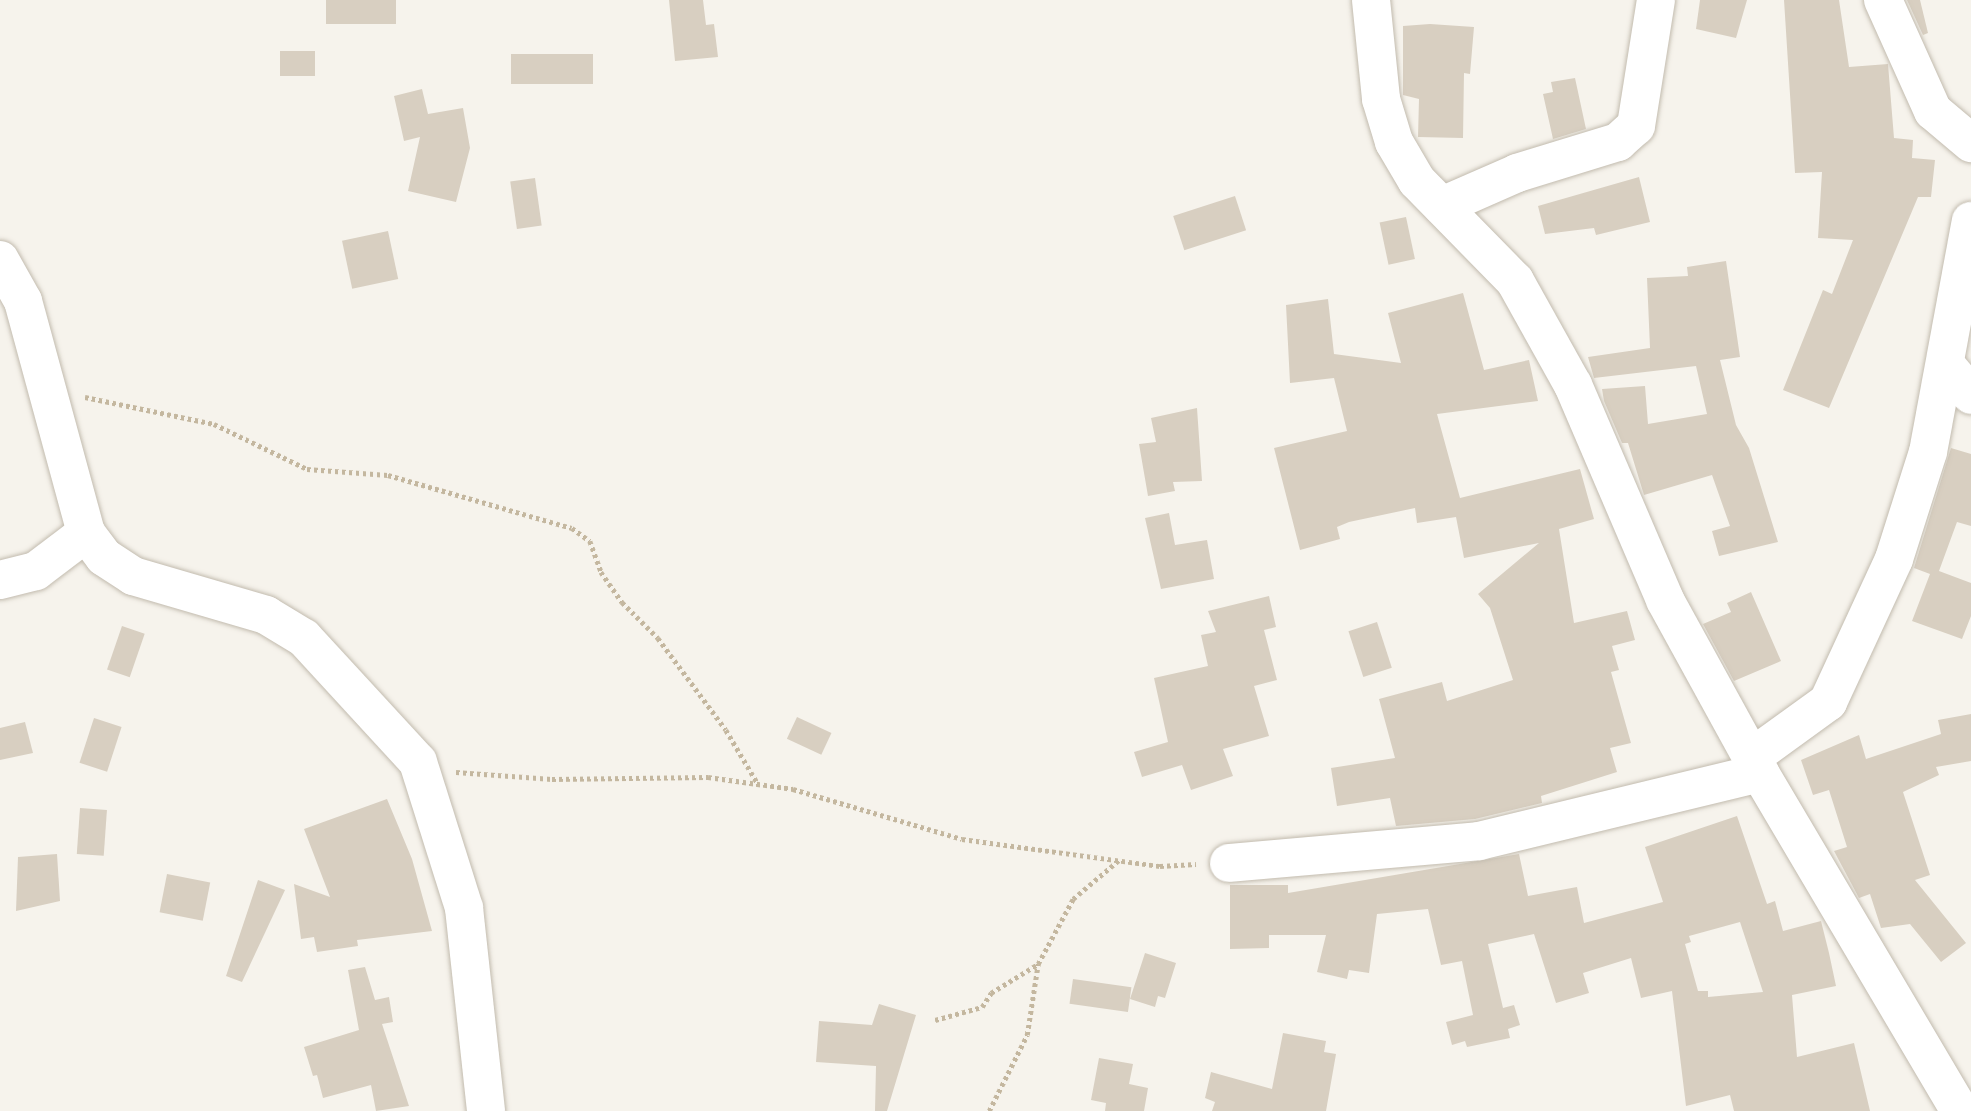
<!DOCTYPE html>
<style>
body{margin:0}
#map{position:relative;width:1971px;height:1111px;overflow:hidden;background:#f6f3ec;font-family:Helvetica,sans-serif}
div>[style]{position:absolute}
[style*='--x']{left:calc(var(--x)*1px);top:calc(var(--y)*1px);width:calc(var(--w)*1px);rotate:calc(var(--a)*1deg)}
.building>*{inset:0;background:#d8cfc1;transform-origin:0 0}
.path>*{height:4.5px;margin-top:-2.25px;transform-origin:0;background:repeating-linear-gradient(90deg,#c4b79f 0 3.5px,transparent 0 7px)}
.roads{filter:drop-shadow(0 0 2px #c2bbae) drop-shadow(0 0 2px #c2bbae)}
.minor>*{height:38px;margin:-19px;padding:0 19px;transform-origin:19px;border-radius:19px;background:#fff}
span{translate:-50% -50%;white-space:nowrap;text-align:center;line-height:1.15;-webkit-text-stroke:6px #fff;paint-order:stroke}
</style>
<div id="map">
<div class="building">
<i style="left:326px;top:0;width:70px;height:24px"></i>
<i style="clip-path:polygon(669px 0,703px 0,706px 25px,714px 24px,718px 57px,675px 61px)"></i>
<i style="clip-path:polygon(1700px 0,1747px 0,1736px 38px,1696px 29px)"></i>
<i style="clip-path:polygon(1784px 0,1839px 0,1849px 67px,1888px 64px,1894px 138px,1913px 140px,1912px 158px,1935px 160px,1931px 197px,1918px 197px,1829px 408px,1783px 390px,1823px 290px,1832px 294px,1853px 240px,1818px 238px,1822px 172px,1795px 173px)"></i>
<i style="clip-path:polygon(1907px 0,1920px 0,1928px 33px,1923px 35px)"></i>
<i style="clip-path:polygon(1430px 24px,1474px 27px,1470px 74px,1464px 73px,1463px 138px,1418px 137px,1419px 99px,1403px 95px,1403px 26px)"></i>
<i style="left:280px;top:51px;width:35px;height:25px"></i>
<i style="left:593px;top:54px;width:30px;height:82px;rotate:90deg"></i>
<i style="clip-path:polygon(1575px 78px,1586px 129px,1553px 139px,1543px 94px,1553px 92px,1551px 82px)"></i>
<i style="clip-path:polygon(422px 89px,428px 114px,463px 108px,470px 148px,456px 202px,408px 191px,420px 137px,404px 141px,394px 96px)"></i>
<i style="clip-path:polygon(1639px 177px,1650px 222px,1596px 235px,1594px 228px,1545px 234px,1538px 206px)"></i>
<i style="left:535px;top:178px;width:48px;height:25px;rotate:82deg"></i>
<i style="left:1235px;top:196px;width:36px;height:65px;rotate:72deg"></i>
<i style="left:1406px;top:217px;width:43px;height:27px;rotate:78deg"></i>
<i style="left:388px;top:231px;width:49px;height:47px;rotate:78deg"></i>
<i style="clip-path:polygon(1726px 261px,1740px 357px,1720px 360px,1736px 425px,1749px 448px,1778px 542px,1719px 556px,1712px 531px,1730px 526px,1712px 475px,1644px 495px,1628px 443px,1622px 443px,1604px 401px,1602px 389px,1645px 386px,1648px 424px,1707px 414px,1696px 366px,1594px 378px,1588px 357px,1650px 348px,1647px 278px,1688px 276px,1687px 267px)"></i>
<i style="clip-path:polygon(1463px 293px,1484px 370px,1529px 360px,1538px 401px,1437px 414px,1460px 498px,1580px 469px,1594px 519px,1559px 529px,1574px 623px,1627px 611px,1635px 640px,1612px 646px,1619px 670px,1611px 672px,1631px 743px,1610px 748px,1617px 772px,1541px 796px,1542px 803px,1475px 819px,1396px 826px,1390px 798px,1337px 806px,1331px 768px,1395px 758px,1379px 699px,1442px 682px,1447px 701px,1513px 680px,1490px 608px,1478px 594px,1539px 543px,1464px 558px,1456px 517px,1417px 523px,1415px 508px,1349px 522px,1337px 527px,1340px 539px,1300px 550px,1274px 448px,1347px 431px,1334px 378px,1290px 383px,1286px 305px,1328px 299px,1334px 354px,1401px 363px,1388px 313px)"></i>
<i style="clip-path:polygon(1197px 408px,1202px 481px,1173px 482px,1175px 491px,1148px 496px,1139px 444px,1156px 442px,1151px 418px)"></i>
<i style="clip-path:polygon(1951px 448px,1971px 454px,1971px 526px,1957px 522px,1939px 571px,1971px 583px,1971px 616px,1962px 639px,1912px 621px,1930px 574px,1914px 568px)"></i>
<i style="clip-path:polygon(1169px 513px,1175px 545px,1207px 540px,1214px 579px,1161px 589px,1145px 518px)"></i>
<i style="clip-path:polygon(1751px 592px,1781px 661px,1734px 681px,1703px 624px,1731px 612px,1727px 603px)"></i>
<i style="clip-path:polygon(1269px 596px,1276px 627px,1264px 630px,1277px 680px,1254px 686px,1269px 736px,1223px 749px,1233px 776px,1191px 790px,1182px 765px,1142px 777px,1134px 752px,1168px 742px,1154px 678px,1208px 666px,1201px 635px,1216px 632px,1208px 611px)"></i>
<i style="left:1377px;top:622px;width:48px;height:30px;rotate:72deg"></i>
<i style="left:122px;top:626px;width:24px;height:46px;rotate:19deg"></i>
<i style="clip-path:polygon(1971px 714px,1971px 761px,1936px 767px,1939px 775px,1903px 792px,1930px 875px,1915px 880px,1966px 943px,1941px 962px,1910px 924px,1881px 928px,1870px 894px,1859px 898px,1834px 851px,1847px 847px,1829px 790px,1813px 795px,1801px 760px,1859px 735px,1866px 759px,1941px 734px,1938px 720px)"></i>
<i style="left:797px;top:717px;width:38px;height:24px;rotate:25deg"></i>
<i style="left:94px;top:718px;width:29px;height:47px;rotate:18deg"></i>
<i style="clip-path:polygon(25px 722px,33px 753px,0 760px,0 728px)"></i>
<i style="clip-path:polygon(387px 799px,412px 859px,432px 931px,357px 940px,358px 946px,317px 952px,314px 937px,301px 939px,294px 884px,330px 897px,304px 829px)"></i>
<i style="left:80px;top:808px;width:27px;height:46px;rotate:4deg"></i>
<i style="clip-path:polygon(evenodd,1737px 816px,1767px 904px,1775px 901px,1783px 931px,1821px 921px,1829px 953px,1836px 986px,1792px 995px,1797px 1057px,1854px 1043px,1870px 1111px,1734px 1111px,1730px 1095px,1686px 1106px,1672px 991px,1641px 998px,1631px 958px,1583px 973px,1589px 993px,1556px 1003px,1534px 934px,1488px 944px,1503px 1008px,1514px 1005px,1520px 1025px,1508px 1029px,1510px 1038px,1467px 1047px,1465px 1041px,1452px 1045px,1446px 1022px,1473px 1015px,1462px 961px,1441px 965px,1428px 909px,1377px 914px,1369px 973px,1349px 970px,1347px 979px,1317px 972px,1326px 935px,1269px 935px,1269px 948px,1230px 949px,1230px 885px,1288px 885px,1288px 893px,1519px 854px,1528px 896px,1577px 887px,1584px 923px,1663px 902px,1645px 847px,1737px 816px,1740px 922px,1763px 992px,1708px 997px,1708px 991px,1698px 991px,1685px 944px,1691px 942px,1689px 936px,1740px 922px)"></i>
<i style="clip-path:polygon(57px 854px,60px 901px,16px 911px,18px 857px)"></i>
<i style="left:167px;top:874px;width:44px;height:39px;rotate:11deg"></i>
<i style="clip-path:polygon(258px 880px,285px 890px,242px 982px,226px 976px)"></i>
<i style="clip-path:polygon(1145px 953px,1176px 963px,1165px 998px,1158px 996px,1155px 1007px,1130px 999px)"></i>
<i style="clip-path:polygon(365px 967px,375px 1000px,389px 997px,393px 1022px,382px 1024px,409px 1106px,376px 1111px,371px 1085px,323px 1098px,317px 1075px,313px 1076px,304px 1047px,359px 1030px,348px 970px)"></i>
<i style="left:1073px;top:979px;width:59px;height:25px;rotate:8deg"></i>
<i style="clip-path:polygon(879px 1004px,916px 1015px,887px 1111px,875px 1111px,876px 1066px,816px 1062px,819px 1021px,872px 1025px)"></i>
<i style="clip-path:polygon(1283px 1033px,1326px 1041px,1324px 1052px,1336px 1054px,1326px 1111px,1212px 1111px,1215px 1102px,1205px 1098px,1211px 1072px,1272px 1089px)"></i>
<i style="clip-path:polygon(1099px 1058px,1133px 1064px,1129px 1084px,1148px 1088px,1144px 1111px,1105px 1111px,1106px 1103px,1091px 1100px)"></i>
</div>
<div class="path">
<i style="--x:85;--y:397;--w:132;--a:11.8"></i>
<i style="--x:214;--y:424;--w:103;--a:25.8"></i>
<i style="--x:307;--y:469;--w:81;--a:4.2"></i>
<i style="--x:388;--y:475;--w:191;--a:16.1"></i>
<i style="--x:572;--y:528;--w:22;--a:36"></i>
<i style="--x:590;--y:541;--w:33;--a:70"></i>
<i style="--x:601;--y:572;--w:37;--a:55"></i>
<i style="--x:622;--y:602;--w:51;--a:45"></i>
<i style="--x:658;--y:638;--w:114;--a:53.5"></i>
<i style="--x:726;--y:730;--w:63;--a:59.3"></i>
<i style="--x:456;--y:772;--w:96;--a:4.2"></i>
<i style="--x:552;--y:779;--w:156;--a:-0.7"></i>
<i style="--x:708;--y:777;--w:86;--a:8"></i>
<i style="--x:793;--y:789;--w:176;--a:16.5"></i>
<i style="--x:962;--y:839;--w:200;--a:7.8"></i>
<i style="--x:1160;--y:866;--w:36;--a:-3"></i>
<i style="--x:935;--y:1020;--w:49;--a:-15.5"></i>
<i style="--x:982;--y:1007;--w:17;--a:-57"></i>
<i style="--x:991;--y:993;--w:55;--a:-31.7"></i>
<i style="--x:1038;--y:964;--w:74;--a:-61.7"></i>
<i style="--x:1073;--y:899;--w:60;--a:-40.3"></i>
<i style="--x:989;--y:1111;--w:85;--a:-63.4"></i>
<i style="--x:1027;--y:1035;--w:72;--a:-81.2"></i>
</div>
<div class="roads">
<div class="minor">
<i style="--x:1371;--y:0;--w:100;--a:84.2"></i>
<i style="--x:1381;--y:99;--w:45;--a:73.2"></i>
<i style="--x:1394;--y:142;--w:45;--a:59.5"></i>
<i style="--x:1417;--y:181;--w:140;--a:45.6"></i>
<i style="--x:1515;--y:281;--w:119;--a:60.9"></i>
<i style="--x:1573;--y:385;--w:234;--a:66.8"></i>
<i style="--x:1665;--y:600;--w:197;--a:61.2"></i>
<i style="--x:1760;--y:773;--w:393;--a:59.4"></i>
<i style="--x:1883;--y:0;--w:122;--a:65.8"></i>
<i style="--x:1933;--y:111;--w:50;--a:40.1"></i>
<i style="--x:1442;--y:206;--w:82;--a:-23.7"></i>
<i style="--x:1517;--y:173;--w:106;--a:-17.1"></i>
<i style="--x:1618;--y:142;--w:24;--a:-42"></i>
<i style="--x:1636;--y:126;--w:128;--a:-81"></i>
<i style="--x:0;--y:260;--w:47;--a:60.7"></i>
<i style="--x:23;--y:301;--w:240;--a:74.8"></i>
<i style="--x:86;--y:533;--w:30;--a:53"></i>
<i style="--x:104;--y:557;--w:35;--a:33"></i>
<i style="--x:133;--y:576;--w:139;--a:16.3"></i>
<i style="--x:266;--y:615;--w:44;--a:31.2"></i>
<i style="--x:304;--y:638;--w:168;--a:47.4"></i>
<i style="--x:418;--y:762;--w:153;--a:72.5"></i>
<i style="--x:464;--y:908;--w:204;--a:83.8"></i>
<i style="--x:1946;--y:365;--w:39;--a:50"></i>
<i style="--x:0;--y:580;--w:37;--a:-14"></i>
<i style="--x:36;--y:571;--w:63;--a:-37.2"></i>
<i style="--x:1752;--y:757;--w:94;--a:-35.9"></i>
<i style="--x:1828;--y:702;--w:157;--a:-65.2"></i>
<i style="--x:1894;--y:559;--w:112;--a:-72.4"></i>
<i style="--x:1928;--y:452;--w:235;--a:-79.5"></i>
<i style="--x:1229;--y:863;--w:251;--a:-5"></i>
<i style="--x:1479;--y:841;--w:289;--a:-13.6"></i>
</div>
</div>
</div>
